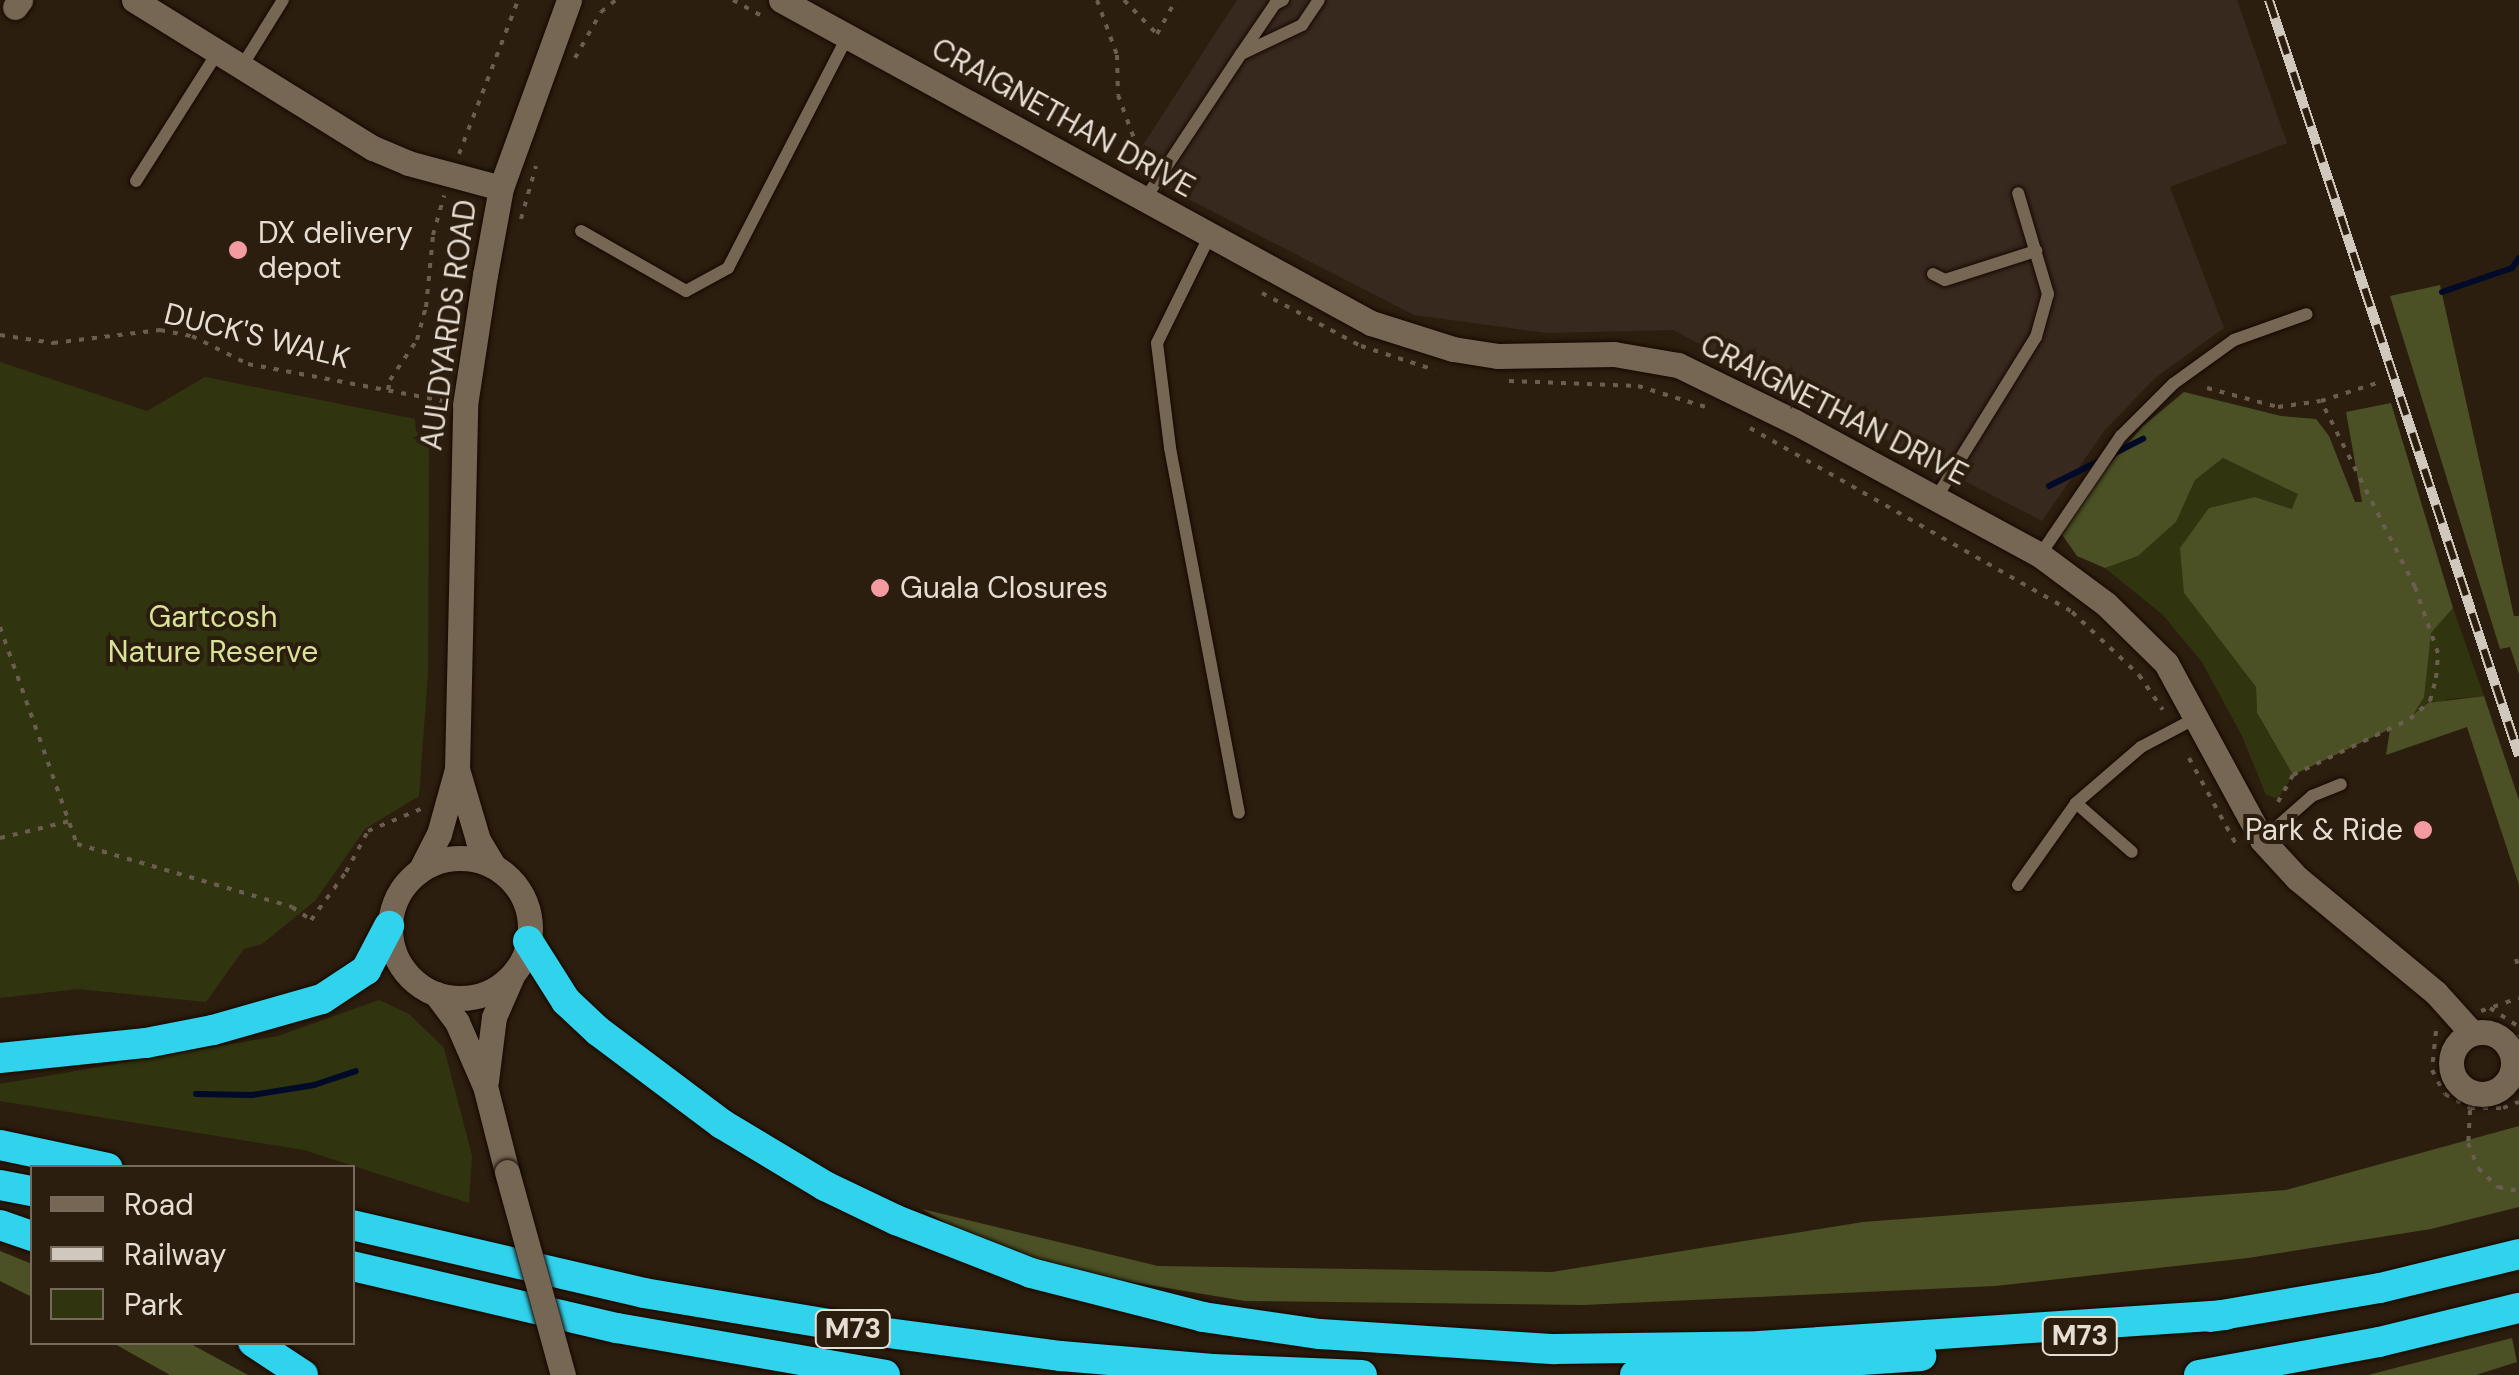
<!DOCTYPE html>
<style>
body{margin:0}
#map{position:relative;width:2519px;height:1375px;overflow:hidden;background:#2c1e0e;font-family:"DM Sans",sans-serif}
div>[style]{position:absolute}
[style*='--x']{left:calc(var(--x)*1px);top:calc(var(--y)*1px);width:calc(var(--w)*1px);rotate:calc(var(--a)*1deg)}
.commercial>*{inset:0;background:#38291e}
.green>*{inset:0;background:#31350f}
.forest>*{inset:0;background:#4b5125}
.stream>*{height:6px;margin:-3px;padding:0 3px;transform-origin:3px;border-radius:3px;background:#010a28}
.path>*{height:4px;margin-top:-2px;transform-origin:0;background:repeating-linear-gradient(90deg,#6a5e50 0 5px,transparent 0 13px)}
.roads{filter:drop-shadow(0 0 2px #140800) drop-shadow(0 0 2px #140800)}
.lane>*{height:12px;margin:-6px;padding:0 6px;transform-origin:6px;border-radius:6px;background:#766654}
.street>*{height:25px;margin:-12.5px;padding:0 12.5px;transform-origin:12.5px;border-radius:12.5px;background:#766654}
.street>.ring{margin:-12.5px;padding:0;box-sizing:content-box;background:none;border:25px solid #766654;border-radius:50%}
.secondary>*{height:25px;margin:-12.5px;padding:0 12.5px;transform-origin:12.5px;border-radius:12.5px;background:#766654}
.secondary>.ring{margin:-12.5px;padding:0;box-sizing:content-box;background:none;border:25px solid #766654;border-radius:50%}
.highway>*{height:30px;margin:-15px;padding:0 15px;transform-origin:15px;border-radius:15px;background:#30d2ec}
.rail>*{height:10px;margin-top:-5px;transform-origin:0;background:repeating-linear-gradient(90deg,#2c1e0e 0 19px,#d1c8bd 0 38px);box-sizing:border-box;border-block:2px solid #d1c8bd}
.bridges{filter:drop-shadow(0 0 2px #140800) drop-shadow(0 0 2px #140800)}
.secondary-bridge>*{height:25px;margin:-12.5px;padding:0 12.5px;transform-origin:12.5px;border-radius:12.5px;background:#766654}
.dots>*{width:28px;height:28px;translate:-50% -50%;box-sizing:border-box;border:5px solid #2c1e0e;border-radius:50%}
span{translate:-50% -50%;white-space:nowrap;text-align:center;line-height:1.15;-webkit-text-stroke:8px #2c1e0e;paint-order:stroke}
.shield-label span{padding:2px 8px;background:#2c1e0e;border:2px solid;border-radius:8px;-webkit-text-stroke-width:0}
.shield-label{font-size:28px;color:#e6ddd3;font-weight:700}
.street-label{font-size:30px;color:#e6ddd3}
.poi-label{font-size:30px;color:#e6ddd3}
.left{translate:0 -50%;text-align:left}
.right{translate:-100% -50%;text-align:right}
.park-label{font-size:30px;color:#d8e399}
.legend{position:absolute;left:30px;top:1165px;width:325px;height:180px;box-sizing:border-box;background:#2c1e0e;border:2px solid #766a5d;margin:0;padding:12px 18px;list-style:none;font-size:30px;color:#e6ddd3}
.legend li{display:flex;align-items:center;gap:20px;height:50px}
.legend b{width:50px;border:2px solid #766a5d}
</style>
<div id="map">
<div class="commercial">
<i style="clip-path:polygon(1237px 0,2237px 0,2287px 143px,2170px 187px,2224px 328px,2156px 377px,2104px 431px,2042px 521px,1673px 330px,1547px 333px,1414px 315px,1128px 168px)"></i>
</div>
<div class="green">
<i style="clip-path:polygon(0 362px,147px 411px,205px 377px,415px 419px,416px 431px,429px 447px,428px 672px,419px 796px,365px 829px,315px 901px,262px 944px,244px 949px,206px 1002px,78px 989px,0 998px)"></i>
<i style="clip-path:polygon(2223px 458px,2299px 494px,2293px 509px,2255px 497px,2209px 508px,2184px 593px,2256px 687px,2257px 714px,2293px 775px,2278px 799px,2266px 795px,2242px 736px,2202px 662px,2163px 615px,2105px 568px,2138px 556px,2176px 522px,2195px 480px)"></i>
<i style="clip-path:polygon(2453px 608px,2484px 696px,2448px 699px,2410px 719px,2431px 633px)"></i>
<i style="clip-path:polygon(379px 1000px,409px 1014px,444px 1048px,472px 1156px,469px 1203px,304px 1150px,0 1101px,0 1084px,278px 1036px)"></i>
</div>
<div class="forest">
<i style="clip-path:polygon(2440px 285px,2514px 616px,2519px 616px,2519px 674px,2510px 647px,2500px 649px,2390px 296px)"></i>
<i style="clip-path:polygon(2184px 392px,2281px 416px,2316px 419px,2329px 436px,2355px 502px,2362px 502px,2346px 412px,2391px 403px,2453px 608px,2431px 633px,2424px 697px,2413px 715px,2428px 703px,2484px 696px,2519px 800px,2519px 885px,2467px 727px,2386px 755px,2390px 729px,2293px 775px,2257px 713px,2256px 687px,2184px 593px,2180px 548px,2209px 508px,2255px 497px,2292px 509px,2298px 494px,2223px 458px,2195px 480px,2176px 522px,2138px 556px,2105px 568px,2077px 556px,2056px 526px,2143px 426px)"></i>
<i style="clip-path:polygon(2519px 1126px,2519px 1207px,2431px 1229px,2248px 1258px,1995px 1286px,1583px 1305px,1245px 1301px,1011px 1262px,922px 1209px,1158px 1266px,1552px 1272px,1863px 1222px,2286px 1190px)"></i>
<i style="clip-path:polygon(0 1251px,32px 1264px,32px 1297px,0 1281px)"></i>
<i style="clip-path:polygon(2512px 1338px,2517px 1362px,2476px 1375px,2368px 1375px)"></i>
<i style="clip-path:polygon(113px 1343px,189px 1343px,248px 1375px,170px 1375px)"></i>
</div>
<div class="stream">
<i style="--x:2442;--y:292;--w:74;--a:-18.9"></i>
<i style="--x:2512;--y:268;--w:12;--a:-55"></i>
<i style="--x:2113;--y:454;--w:34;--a:-27"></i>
<i style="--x:2049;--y:486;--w:58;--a:-26.6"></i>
<i style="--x:196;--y:1094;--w:56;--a:1"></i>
<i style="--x:252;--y:1095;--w:63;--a:-9.2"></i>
<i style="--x:314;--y:1085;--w:44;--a:-18.4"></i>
</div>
<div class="path">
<i style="--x:733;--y:0;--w:35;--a:29"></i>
<i style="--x:1097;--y:0;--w:59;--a:70"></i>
<i style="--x:1117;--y:55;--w:40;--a:88.6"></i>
<i style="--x:1118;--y:95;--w:52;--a:69.8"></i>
<i style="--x:1136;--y:144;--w:28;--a:84"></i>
<i style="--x:1124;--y:0;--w:47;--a:45.9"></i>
<i style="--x:1157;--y:34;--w:39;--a:-61"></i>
<i style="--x:575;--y:58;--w:53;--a:-60.5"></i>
<i style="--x:601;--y:12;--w:19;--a:-39"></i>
<i style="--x:459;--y:154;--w:165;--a:-69"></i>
<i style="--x:521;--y:219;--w:55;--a:-74.2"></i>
<i style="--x:1262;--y:293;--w:112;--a:28.2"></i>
<i style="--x:1361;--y:346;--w:78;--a:18"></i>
<i style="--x:0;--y:335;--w:54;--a:8.6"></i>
<i style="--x:53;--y:343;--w:108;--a:-6.9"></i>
<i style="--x:160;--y:330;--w:33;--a:11"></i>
<i style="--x:192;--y:336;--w:63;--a:26.6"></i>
<i style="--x:248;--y:364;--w:198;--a:10.7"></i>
<i style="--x:1509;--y:381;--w:129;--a:2.2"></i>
<i style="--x:1638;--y:386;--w:71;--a:17.2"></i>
<i style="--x:2207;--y:388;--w:73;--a:15"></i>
<i style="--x:2278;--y:407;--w:43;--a:-7.9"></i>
<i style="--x:2321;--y:401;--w:59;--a:-17.8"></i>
<i style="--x:388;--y:390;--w:10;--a:-79"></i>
<i style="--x:390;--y:380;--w:48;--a:-56"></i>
<i style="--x:417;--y:340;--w:34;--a:-75"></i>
<i style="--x:426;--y:307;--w:72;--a:-84.4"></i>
<i style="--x:433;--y:235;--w:41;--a:-74.2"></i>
<i style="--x:1750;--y:428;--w:371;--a:29.7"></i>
<i style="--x:2072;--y:612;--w:92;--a:43.2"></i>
<i style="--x:2139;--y:675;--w:42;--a:55.6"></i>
<i style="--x:0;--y:627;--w:230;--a:70.5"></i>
<i style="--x:77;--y:844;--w:224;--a:16.3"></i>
<i style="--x:292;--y:907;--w:23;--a:34"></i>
<i style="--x:311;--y:920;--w:59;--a:-53.9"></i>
<i style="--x:346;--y:872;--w:47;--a:-61.8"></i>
<i style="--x:368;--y:831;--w:57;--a:-22.5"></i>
<i style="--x:2189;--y:758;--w:100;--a:61.4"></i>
<i style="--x:2278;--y:802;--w:31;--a:-61"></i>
<i style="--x:2293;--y:775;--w:130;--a:-25.6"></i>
<i style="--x:2410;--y:719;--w:27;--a:-42"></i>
<i style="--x:2430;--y:701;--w:24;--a:-75"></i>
<i style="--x:2436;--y:678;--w:25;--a:-85"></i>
<i style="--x:2438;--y:653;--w:70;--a:-109.2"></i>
<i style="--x:2415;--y:587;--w:208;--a:-116.8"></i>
<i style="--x:0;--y:838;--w:72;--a:-13.7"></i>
<i style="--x:2516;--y:959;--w:10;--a:73"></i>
<i style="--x:2490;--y:1008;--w:35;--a:33"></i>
<i style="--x:2481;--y:1011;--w:40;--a:-18.9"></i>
<i style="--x:2436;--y:1031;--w:39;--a:96"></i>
<i style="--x:2432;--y:1070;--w:27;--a:62"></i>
<i style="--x:2445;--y:1094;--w:29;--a:29"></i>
<i style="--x:2470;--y:1108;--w:33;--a:0"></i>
<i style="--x:2503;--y:1108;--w:17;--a:-21"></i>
<i style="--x:2505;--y:1042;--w:15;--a:-23"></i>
<i style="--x:2470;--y:1110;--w:33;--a:93"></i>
<i style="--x:2468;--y:1143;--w:27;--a:68"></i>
<i style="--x:2478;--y:1168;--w:28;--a:44"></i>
<i style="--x:2498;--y:1187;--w:21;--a:11"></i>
</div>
<div class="roads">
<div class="lane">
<i style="--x:1283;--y:0;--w:9;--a:153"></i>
<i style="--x:1275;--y:4;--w:60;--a:124.2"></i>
<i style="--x:1241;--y:54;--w:68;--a:-25.4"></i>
<i style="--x:1302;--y:25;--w:30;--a:-56"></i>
<i style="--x:242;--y:66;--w:78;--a:-58.2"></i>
<i style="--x:136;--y:181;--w:153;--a:-57.6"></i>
<i style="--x:1145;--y:199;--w:174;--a:-56.5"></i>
<i style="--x:581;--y:231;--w:121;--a:29.7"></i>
<i style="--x:686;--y:291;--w:48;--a:-28.7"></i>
<i style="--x:728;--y:268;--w:261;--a:-62.7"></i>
<i style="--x:1209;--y:237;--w:118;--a:116.1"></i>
<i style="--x:1157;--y:343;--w:106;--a:82.9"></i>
<i style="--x:1170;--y:448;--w:371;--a:79.3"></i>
<i style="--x:1933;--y:274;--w:13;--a:27"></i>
<i style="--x:1945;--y:280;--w:96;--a:-17.7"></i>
<i style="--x:1936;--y:498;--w:190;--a:-58.2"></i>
<i style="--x:2036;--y:337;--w:45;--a:-74.4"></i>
<i style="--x:2048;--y:294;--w:105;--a:-106.5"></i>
<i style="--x:2040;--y:555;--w:144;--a:-55.8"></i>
<i style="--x:2121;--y:436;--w:74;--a:-45"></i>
<i style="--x:2173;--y:384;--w:75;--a:-35.8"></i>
<i style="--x:2234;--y:340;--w:77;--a:-19.6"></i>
<i style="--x:2076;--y:803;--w:74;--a:41.2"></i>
<i style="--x:2262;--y:840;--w:67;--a:-41.3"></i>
<i style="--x:2312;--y:796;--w:31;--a:-22"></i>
<i style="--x:2018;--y:885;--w:100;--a:-54.7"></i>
<i style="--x:2076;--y:803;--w:86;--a:-40.7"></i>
<i style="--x:2141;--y:747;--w:60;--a:-27.8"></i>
</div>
<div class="street">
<i style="--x:134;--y:0;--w:281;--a:31.8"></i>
<i style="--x:373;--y:148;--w:38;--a:23"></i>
<i style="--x:408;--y:163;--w:96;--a:15"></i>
<i style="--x:781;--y:0;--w:673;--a:28.7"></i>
<i style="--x:1371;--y:323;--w:86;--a:17.6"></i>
<i style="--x:1453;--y:349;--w:46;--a:8.8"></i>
<i style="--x:1498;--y:356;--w:116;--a:-1"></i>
<i style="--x:1614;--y:354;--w:65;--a:9.8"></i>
<i style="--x:1678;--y:365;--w:130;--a:26"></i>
<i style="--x:1795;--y:422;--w:279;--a:28.5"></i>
<i style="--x:2040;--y:555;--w:82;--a:36.6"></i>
<i style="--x:2106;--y:604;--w:84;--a:44.5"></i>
<i style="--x:2166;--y:663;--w:201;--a:61.5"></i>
<i style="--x:2262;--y:840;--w:52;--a:47.4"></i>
<i style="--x:2297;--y:878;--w:180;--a:39.6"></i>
<i style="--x:2436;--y:993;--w:54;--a:48"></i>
<i style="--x:15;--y:7;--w:9;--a:-54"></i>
<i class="ring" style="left:2451px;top:1032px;width:37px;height:37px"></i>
</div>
<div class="secondary">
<i style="--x:457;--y:769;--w:74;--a:73.5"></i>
<i style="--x:478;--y:840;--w:31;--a:59"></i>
<i class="ring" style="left:390px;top:858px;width:115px;height:115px"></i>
<i style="--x:421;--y:869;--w:39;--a:-63"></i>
<i style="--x:439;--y:834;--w:67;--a:-74.5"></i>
<i style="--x:457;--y:769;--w:364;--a:-88.7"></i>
<i style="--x:465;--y:405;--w:132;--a:-81.3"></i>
<i style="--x:485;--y:275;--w:88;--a:-79.6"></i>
<i style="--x:501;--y:188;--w:200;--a:-70.1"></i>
<i style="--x:436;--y:994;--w:35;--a:53"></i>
<i style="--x:457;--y:1022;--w:70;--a:66.4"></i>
<i style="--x:485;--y:1086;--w:89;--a:75.7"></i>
<i style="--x:486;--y:1081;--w:64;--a:-82.9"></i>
<i style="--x:494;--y:1017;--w:45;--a:-66.3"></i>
</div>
<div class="highway">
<i style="--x:528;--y:941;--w:71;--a:57.7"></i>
<i style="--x:566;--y:1001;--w:44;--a:43.2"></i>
<i style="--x:598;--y:1031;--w:155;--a:36.9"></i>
<i style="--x:722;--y:1124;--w:120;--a:31"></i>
<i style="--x:825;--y:1186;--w:79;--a:25.6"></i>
<i style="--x:896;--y:1220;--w:145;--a:21.4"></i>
<i style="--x:1031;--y:1273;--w:178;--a:14.3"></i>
<i style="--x:1203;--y:1317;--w:118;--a:8.3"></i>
<i style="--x:1320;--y:1334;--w:235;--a:3.7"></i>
<i style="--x:1555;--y:1349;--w:204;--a:-0.8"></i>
<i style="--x:1759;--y:1346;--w:468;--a:-3.8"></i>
<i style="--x:0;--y:1058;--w:147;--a:-5.9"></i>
<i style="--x:146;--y:1043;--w:68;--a:-11"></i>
<i style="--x:213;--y:1030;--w:113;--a:-15.9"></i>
<i style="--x:322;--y:999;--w:53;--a:-33.4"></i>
<i style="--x:366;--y:970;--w:50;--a:-62.4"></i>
<i style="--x:0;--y:1145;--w:110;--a:12"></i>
<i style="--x:0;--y:1185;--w:33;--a:11"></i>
<i style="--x:0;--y:1225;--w:34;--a:19"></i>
<i style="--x:352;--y:1225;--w:300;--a:13.1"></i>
<i style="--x:644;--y:1293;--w:217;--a:9.5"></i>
<i style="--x:858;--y:1329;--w:205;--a:7.6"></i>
<i style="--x:1061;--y:1356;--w:152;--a:4.9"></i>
<i style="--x:1212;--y:1369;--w:150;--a:2.3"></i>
<i style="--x:352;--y:1266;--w:272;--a:13.2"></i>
<i style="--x:617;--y:1328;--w:272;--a:9.9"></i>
<i style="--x:2210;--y:1317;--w:172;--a:-9.7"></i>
<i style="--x:2380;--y:1288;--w:143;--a:-13.7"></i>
<i style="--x:253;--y:1342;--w:60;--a:33.4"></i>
<i style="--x:1635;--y:1375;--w:287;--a:-3.8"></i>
<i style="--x:2199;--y:1375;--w:183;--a:-10.4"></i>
<i style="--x:2379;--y:1342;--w:144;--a:-13.7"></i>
</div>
</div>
<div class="rail">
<i style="--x:2269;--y:0;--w:796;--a:71.7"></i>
</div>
<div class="bridges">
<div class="secondary-bridge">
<i style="--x:507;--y:1172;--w:211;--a:74.6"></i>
</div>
</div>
<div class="dots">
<i style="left:238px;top:250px;background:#f49aa1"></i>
<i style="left:880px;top:588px;background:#f49aa1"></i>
<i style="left:2423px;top:830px;background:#f49aa1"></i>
</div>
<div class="shield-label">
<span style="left:853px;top:1329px">M73</span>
<span style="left:2080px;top:1336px">M73</span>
</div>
<div class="street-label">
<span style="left:1063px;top:118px;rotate:29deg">CRAIGNETHAN DRIVE</span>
<span style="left:449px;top:325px;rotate:-82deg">AULDYARDS ROAD</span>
<span style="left:257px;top:336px;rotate:14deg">DUCK'S WALK</span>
<span style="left:1834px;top:410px;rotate:27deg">CRAIGNETHAN DRIVE</span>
</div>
<div class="poi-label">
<span class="left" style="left:258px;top:250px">DX delivery<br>depot</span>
<span class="left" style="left:900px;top:588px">Guala Closures</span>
<span class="right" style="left:2403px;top:830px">Park &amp; Ride</span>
</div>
<div class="park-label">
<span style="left:213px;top:634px">Gartcosh<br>Nature Reserve</span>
</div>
<ul class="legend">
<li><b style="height:12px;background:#766654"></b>Road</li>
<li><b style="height:12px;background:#d1c8bd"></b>Railway</li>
<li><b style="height:28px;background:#31350f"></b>Park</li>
</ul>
</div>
